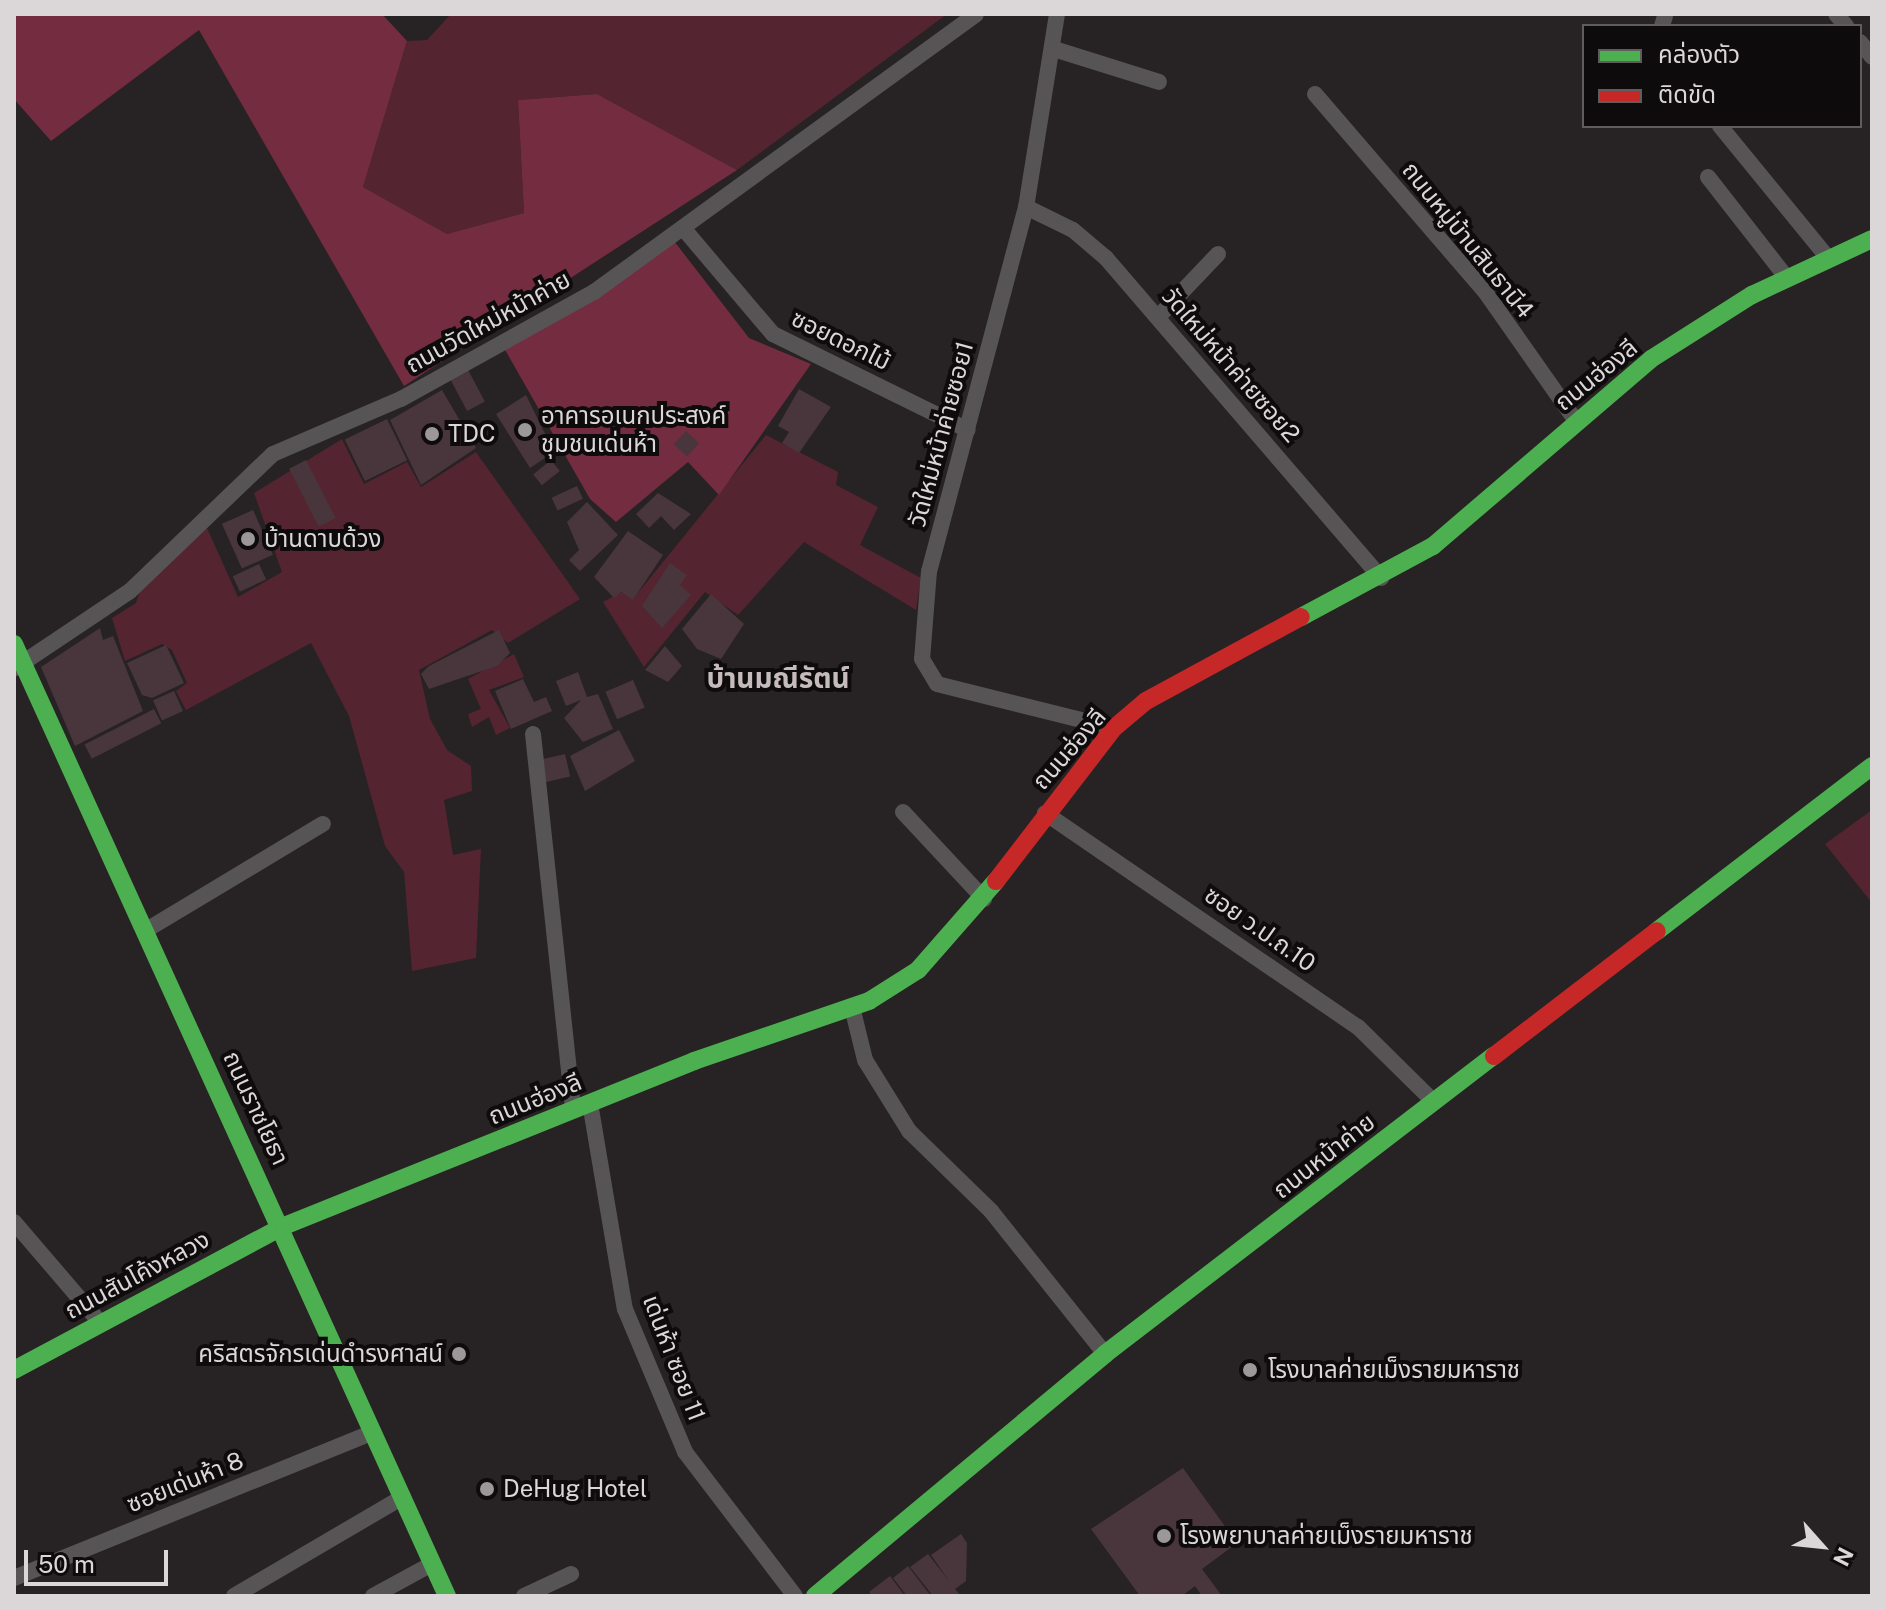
<!DOCTYPE html>
<meta charset="utf-8">
<style>
body{margin:0}
#map{position:relative;width:1886px;height:1610px;overflow:hidden;background:#272223;font-family:"Public Sans","Noto Sans Thai",sans-serif}
div>[style]{position:absolute}
[style*='--x']{left:calc(var(--x)*1px);top:calc(var(--y)*1px);width:calc(var(--w)*1px);rotate:calc(var(--a)*1deg)}
.green>*{inset:0;background:#542431}
.forest>*{inset:0;background:#742c41}
.building>*{inset:0;background:#48363c;transform-origin:0 0}
.street>*{height:16px;margin:-8px;padding:0 8px;transform-origin:8px;border-radius:8px;background:#575455}
.fast>*{height:18px;margin:-9px;padding:0 9px;transform-origin:9px;border-radius:9px;background:#4caf50}
.jam>*{height:18px;margin:-9px;padding:0 9px;transform-origin:9px;border-radius:9px;background:#c62828}
.dots>*{width:22px;height:22px;translate:-50% -50%;box-sizing:border-box;border:4px solid #0e0b0c;border-radius:50%}
span{translate:-50% -50%;white-space:nowrap;text-align:center;line-height:1.15;-webkit-text-stroke:8px #0e0b0c;paint-order:stroke}
.street-label{font-size:24px;color:#dbd6d7}
.poi-label{font-size:24px;color:#dbd6d7}
.left{translate:0 -50%;text-align:left}
.right{translate:-100% -50%;text-align:right}
.quarter-label{font-size:28px;color:#c5bbbd;font-weight:700}
.frame{position:absolute;inset:0;border:16px solid #dbd6d7;pointer-events:none}
.legend{position:absolute;left:1582px;top:24px;width:280px;height:104px;box-sizing:border-box;background:#0e0b0c;border:2px solid #605c5d;margin:0;padding:10px 14px;list-style:none;font-size:24px;color:#dbd6d7}
.legend li{display:flex;align-items:center;gap:16px;height:40px}
.legend b{width:40px;border:2px solid #605c5d}
.north{position:absolute;left:1782px;top:1506px;width:80px;height:80px;-webkit-text-stroke:6px #0e0b0c;paint-order:stroke;rotate:117deg;font-size:22px;font-weight:700;line-height:32px;text-align:center;color:#dbd6d7}
.north::after{content:'';display:block;margin:auto;width:28px;height:36px;background:#dbd6d7;clip-path:polygon(50% 0,100% 100%,50% 72%,0 100%)}
.scale{position:absolute;left:24px;top:1550px;width:144px;height:36px;box-sizing:border-box;border:4px solid #dbd6d7;border-top:0;padding-left:10px;font-size:24px;line-height:28px;white-space:nowrap;color:#dbd6d7;-webkit-text-stroke:6px #0e0b0c;paint-order:stroke}
</style>
<div id="map">
<div class="green">
<i style="clip-path:polygon(451px 14px,947px 14px,737px 170px,597px 94px,518px 100px,524px 213px,447px 234px,363px 187px,407px 41px,427px 40px)"></i>
<i style="clip-path:polygon(766px 435px,838px 472px,836px 485px,878px 507px,860px 545px,921px 578px,916px 610px,804px 542px,738px 615px,705px 592px,644px 667px,603px 602px,621px 592px,633px 599px)"></i>
<i style="clip-path:polygon(342px 439px,364px 484px,407px 462px,421px 487px,476px 452px,580px 599px,508px 643px,492px 630px,419px 670px,430px 719px,447px 750px,471px 766px,472px 791px,444px 800px,453px 855px,481px 849px,476px 958px,412px 971px,404px 872px,385px 846px,349px 716px,311px 643px,186px 710px,176px 691px,187px 683px,172px 650px,162px 644px,125px 661px,112px 618px,136px 603px,141px 588px,207px 528px,238px 597px,282px 572px,254px 493px)"></i>
<i style="clip-path:polygon(514px 654px,524px 677px,489px 690px,510px 728px,496px 735px,489px 717px,472px 727px,468px 714px,481px 709px,468px 679px)"></i>
<i style="clip-path:polygon(1872px 810px,1872px 903px,1825px 844px)"></i>
</div>
<div class="forest">
<i style="clip-path:polygon(14px 14px,382px 14px,407px 41px,363px 187px,447px 234px,524px 213px,518px 100px,597px 94px,737px 170px,404px 386px,199px 30px,51px 141px,14px 99px)"></i>
<i style="clip-path:polygon(674px 241px,749px 338px,811px 364px,719px 495px,688px 462px,616px 522px,590px 499px,504px 348px)"></i>
</div>
<div class="building">
<i style="left:467px;top:368px;width:38px;height:20px;rotate:62deg"></i>
<i style="clip-path:polygon(799px 389px,831px 407px,799px 453px,782px 443px,789px 432px,778px 426px)"></i>
<i style="clip-path:polygon(442px 390px,476px 448px,421px 485px,390px 420px)"></i>
<i style="clip-path:polygon(526px 395px,554px 452px,530px 468px,496px 414px)"></i>
<i style="left:387px;top:419px;width:46px;height:47px;rotate:64deg"></i>
<i style="left:686px;top:431px;width:18px;height:18px;rotate:43deg"></i>
<i style="left:306px;top:460px;width:65px;height:19px;rotate:63deg"></i>
<i style="left:551px;top:460px;width:14px;height:23px;rotate:51deg"></i>
<i style="left:577px;top:486px;width:14px;height:28px;rotate:65deg"></i>
<i style="clip-path:polygon(658px 493px,691px 514px,674px 530px,661px 516px,649px 528px,636px 514px)"></i>
<i style="clip-path:polygon(587px 502px,618px 535px,580px 571px,569px 560px,579px 550px,567px 522px)"></i>
<i style="left:253px;top:510px;width:49px;height:34px;rotate:66deg"></i>
<i style="clip-path:polygon(628px 531px,663px 555px,633px 600px,621px 592px,614px 598px,594px 577px)"></i>
<i style="clip-path:polygon(670px 563px,687px 575px,680px 585px,691px 595px,662px 628px,642px 606px)"></i>
<i style="left:259px;top:564px;width:17px;height:29px;rotate:65deg"></i>
<i style="clip-path:polygon(711px 594px,744px 624px,721px 659px,697px 649px,682px 629px)"></i>
<i style="clip-path:polygon(100px 628px,103px 640px,113px 636px,143px 711px,75px 746px,41px 667px)"></i>
<i style="clip-path:polygon(499px 630px,510px 653px,497px 666px,429px 689px,421px 674px,429px 666px)"></i>
<i style="clip-path:polygon(166px 645px,184px 683px,152px 698px,142px 695px,127px 663px)"></i>
<i style="clip-path:polygon(665px 646px,682px 666px,668px 682px,645px 670px)"></i>
<i style="clip-path:polygon(578px 672px,587px 697px,598px 694px,613px 729px,583px 742px,564px 718px,581px 700px,566px 706px,556px 681px)"></i>
<i style="clip-path:polygon(523px 679px,534px 702px,546px 697px,552px 711px,511px 729px,495px 691px)"></i>
<i style="left:633px;top:680px;width:30px;height:30px;rotate:67deg"></i>
<i style="left:174px;top:691px;width:22px;height:23px;rotate:66deg"></i>
<i style="left:154px;top:709px;width:16px;height:78px;rotate:63deg"></i>
<i style="clip-path:polygon(619px 730px,635px 761px,585px 791px,570px 756px)"></i>
<i style="left:565px;top:754px;width:23px;height:28px;rotate:77deg"></i>
<i style="clip-path:polygon(1183px 1468px,1237px 1543px,1202px 1569px,1222px 1596px,1202px 1596px,1195px 1586px,1182px 1596px,1140px 1596px,1091px 1529px)"></i>
<i style="clip-path:polygon(961px 1534px,967px 1543px,966px 1581px,955px 1589px,961px 1596px,933px 1596px,910px 1567px,928px 1554px,949px 1581px,931px 1555px)"></i>
<i style="clip-path:polygon(908px 1566px,931px 1596px,907px 1596px,893px 1578px)"></i>
<i style="clip-path:polygon(890px 1576px,905px 1596px,872px 1596px,869px 1592px)"></i>
</div>
<div class="street">
<i style="--x:1057;--y:14;--w:195;--a:99.1"></i>
<i style="--x:1026;--y:207;--w:377;--a:104.9"></i>
<i style="--x:929;--y:571;--w:88;--a:94.5"></i>
<i style="--x:922;--y:659;--w:29;--a:59"></i>
<i style="--x:937;--y:684;--w:182;--a:14"></i>
<i style="--x:1836;--y:14;--w:16;--a:50"></i>
<i style="--x:1662;--y:26;--w:10;--a:-73"></i>
<i style="--x:1860;--y:42;--w:19;--a:51"></i>
<i style="--x:1054;--y:49;--w:110;--a:17.4"></i>
<i style="--x:1315;--y:94;--w:262;--a:49.3"></i>
<i style="--x:1486;--y:293;--w:156;--a:54.9"></i>
<i style="--x:1720;--y:126;--w:172;--a:50.7"></i>
<i style="--x:1708;--y:177;--w:128;--a:52"></i>
<i style="--x:1026;--y:207;--w:52;--a:26.1"></i>
<i style="--x:1073;--y:230;--w:43;--a:40.3"></i>
<i style="--x:1106;--y:258;--w:422;--a:49.3"></i>
<i style="--x:683;--y:228;--w:139;--a:49.7"></i>
<i style="--x:773;--y:334;--w:217;--a:26.2"></i>
<i style="--x:1158;--y:317;--w:87;--a:-46.4"></i>
<i style="--x:15;--y:668;--w:138;--a:-33.8"></i>
<i style="--x:130;--y:591;--w:198;--a:-43.8"></i>
<i style="--x:273;--y:454;--w:139;--a:-23.3"></i>
<i style="--x:401;--y:399;--w:221;--a:-29"></i>
<i style="--x:594;--y:292;--w:472;--a:-36"></i>
<i style="--x:533;--y:734;--w:378;--a:83.9"></i>
<i style="--x:903;--y:812;--w:119;--a:47"></i>
<i style="--x:1045;--y:813;--w:379;--a:34.4"></i>
<i style="--x:1358;--y:1027;--w:107;--a:44.6"></i>
<i style="--x:148;--y:929;--w:204;--a:-31"></i>
<i style="--x:852;--y:1007;--w:55;--a:76.2"></i>
<i style="--x:865;--y:1060;--w:84;--a:58.2"></i>
<i style="--x:909;--y:1131;--w:115;--a:44.3"></i>
<i style="--x:991;--y:1211;--w:183;--a:51.4"></i>
<i style="--x:590;--y:1103;--w:209;--a:80.4"></i>
<i style="--x:625;--y:1309;--w:155;--a:67.2"></i>
<i style="--x:685;--y:1452;--w:181;--a:52.6"></i>
<i style="--x:14;--y:1222;--w:129;--a:49.4"></i>
<i style="--x:14;--y:1578;--w:388;--a:-22.1"></i>
<i style="--x:234;--y:1596;--w:196;--a:-30.4"></i>
<i style="--x:373;--y:1596;--w:67;--a:-28.5"></i>
<i style="--x:524;--y:1596;--w:52;--a:-25.1"></i>
</div>
<div class="fast">
<i style="--x:1301;--y:617;--w:150;--a:-28.3"></i>
<i style="--x:1433;--y:546;--w:287;--a:-40.6"></i>
<i style="--x:1651;--y:359;--w:120;--a:-32.4"></i>
<i style="--x:1752;--y:295;--w:132;--a:-25"></i>
<i style="--x:14;--y:644;--w:1046;--a:65.54"></i>
<i style="--x:1657;--y:931;--w:271;--a:-37.5"></i>
<i style="--x:14;--y:1370;--w:306;--a:-28.1"></i>
<i style="--x:284;--y:1226;--w:442;--a:-21.9"></i>
<i style="--x:694;--y:1061;--w:185;--a:-18.9"></i>
<i style="--x:869;--y:1001;--w:58;--a:-32.3"></i>
<i style="--x:918;--y:970;--w:118;--a:-48.8"></i>
<i style="--x:815;--y:1596;--w:378;--a:-39.8"></i>
<i style="--x:1105;--y:1354;--w:490;--a:-37.5"></i>
</div>
<div class="jam">
<i style="--x:996;--y:881;--w:193;--a:-52.4"></i>
<i style="--x:1114;--y:728;--w:42;--a:-40.2"></i>
<i style="--x:1146;--y:701;--w:176;--a:-28.5"></i>
<i style="--x:1494;--y:1056;--w:205;--a:-37.5"></i>
</div>
<div class="dots">
<i style="left:525px;top:430px;background:#9c9798"></i>
<i style="left:432px;top:434px;background:#9c9798"></i>
<i style="left:248px;top:539px;background:#9c9798"></i>
<i style="left:459px;top:1354px;background:#9c9798"></i>
<i style="left:1250px;top:1370px;background:#9c9798"></i>
<i style="left:487px;top:1489px;background:#9c9798"></i>
<i style="left:1164px;top:1536px;background:#9c9798"></i>
</div>
<div class="street-label">
<span style="left:1468px;top:240px;rotate:51deg">ถนนหมู่บ้านสินธานี4</span>
<span style="left:488px;top:322px;rotate:-29deg">ถนนวัดใหม่หน้าค่าย</span>
<span style="left:841px;top:340px;rotate:26deg">ซอยดอกไม้</span>
<span style="left:1231px;top:365px;rotate:49deg">วัดใหม่หน้าค่ายซอย2</span>
<span style="left:1596px;top:375px;rotate:-39deg">ถนนฮ่องลี</span>
<span style="left:941px;top:434px;rotate:-75deg">วัดใหม่หน้าค่ายซอย1</span>
<span style="left:1069px;top:749px;rotate:-49deg">ถนนฮ่องลี</span>
<span style="left:1260px;top:929px;rotate:35deg">ซอย ว.ป.ถ.10</span>
<span style="left:535px;top:1099px;rotate:-22deg">ถนนฮ่องลี</span>
<span style="left:256px;top:1108px;rotate:65deg">ถนนราชโยธา</span>
<span style="left:1324px;top:1156px;rotate:-38deg">ถนนหน้าค่าย</span>
<span style="left:137px;top:1275px;rotate:-28deg">ถนนสันโค้งหลวง</span>
<span style="left:674px;top:1358px;rotate:69deg">เด่นห้า ซอย 11</span>
<span style="left:185px;top:1482px;rotate:-22deg">ซอยเด่นห้า 8</span>
</div>
<div class="poi-label">
<span class="left" style="left:541px;top:430px">อาคารอเนกประสงค์<br>ชุมชนเด่นห้า</span>
<span class="left" style="left:448px;top:434px">TDC</span>
<span class="left" style="left:264px;top:539px">บ้านดาบด้วง</span>
<span class="right" style="left:443px;top:1354px">คริสตรจักรเด่นดำรงศาสน์</span>
<span class="left" style="left:1268px;top:1370px">โรงบาลค่ายเม็งรายมหาราช</span>
<span class="left" style="left:503px;top:1489px">DeHug Hotel</span>
<span class="left" style="left:1180px;top:1536px">โรงพยาบาลค่ายเม็งรายมหาราช</span>
</div>
<div class="quarter-label">
<span style="left:778px;top:678px">บ้านมณีรัตน์</span>
</div>
<div class="frame"></div>
<ul class="legend">
<li><b style="height:10px;background:#4caf50"></b>คล่องตัว</li>
<li><b style="height:10px;background:#c62828"></b>ติดขัด</li>
</ul>
<div class="north">N</div>
<div class="scale">50 m</div>
</div>
